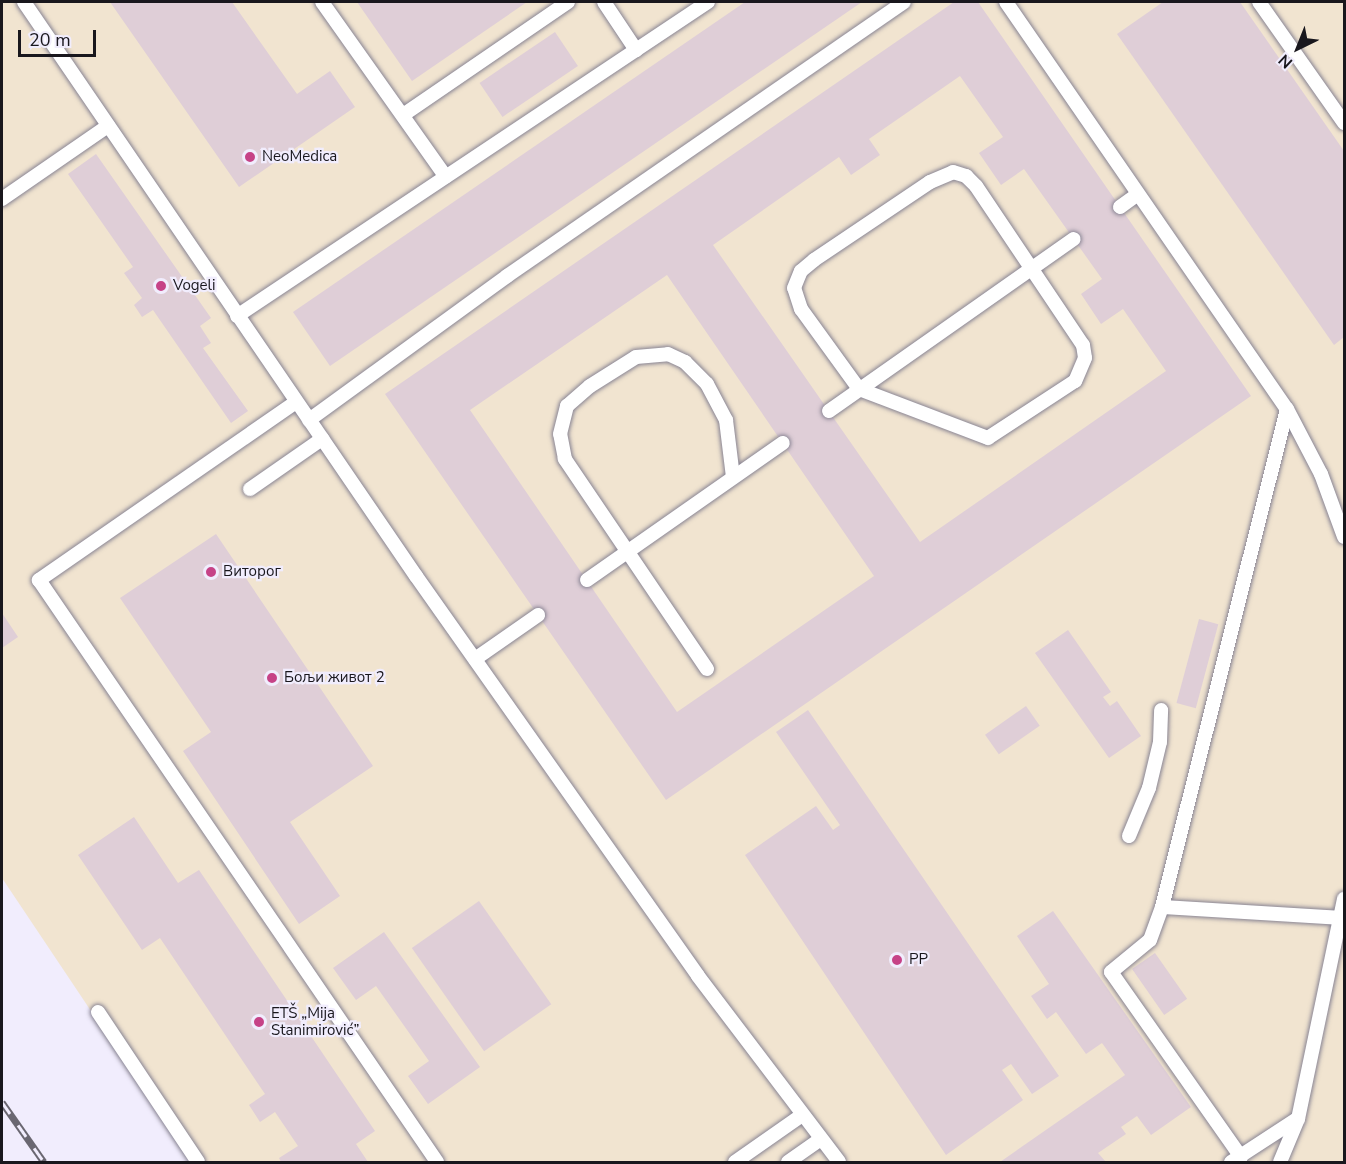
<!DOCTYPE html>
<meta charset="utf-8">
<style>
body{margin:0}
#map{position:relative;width:1346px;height:1164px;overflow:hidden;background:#f1edfd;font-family:"Nunito Sans",sans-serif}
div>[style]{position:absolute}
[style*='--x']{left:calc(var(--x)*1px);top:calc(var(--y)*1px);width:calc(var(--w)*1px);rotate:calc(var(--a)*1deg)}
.industrial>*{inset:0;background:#f1e4d0}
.building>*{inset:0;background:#dfced7;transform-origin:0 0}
.roads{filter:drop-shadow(0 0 2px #888493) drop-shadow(0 0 2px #888493)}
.lane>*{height:14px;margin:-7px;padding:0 7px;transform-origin:7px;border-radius:7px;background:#fff}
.rail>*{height:7px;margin-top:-3.5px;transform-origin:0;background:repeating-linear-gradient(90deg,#f1edfd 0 14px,#6a6771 0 28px);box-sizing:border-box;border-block:2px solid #6a6771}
.dots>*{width:16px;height:16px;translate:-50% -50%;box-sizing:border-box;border:3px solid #f1edfd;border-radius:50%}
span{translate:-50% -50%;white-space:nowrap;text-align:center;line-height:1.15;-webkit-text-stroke:4.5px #f1edfd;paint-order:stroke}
.poi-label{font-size:15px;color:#19171d}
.left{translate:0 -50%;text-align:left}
.frame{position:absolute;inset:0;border:3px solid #19171d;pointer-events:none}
.north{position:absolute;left:1268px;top:18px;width:60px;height:60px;-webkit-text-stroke:4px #f1edfd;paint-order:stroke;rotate:223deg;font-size:16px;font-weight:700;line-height:24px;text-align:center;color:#19171d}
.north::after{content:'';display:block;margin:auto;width:21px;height:27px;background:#19171d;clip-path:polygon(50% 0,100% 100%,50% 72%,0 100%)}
.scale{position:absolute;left:18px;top:30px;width:78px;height:27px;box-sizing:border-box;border:3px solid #19171d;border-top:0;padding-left:8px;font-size:18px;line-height:21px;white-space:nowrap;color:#19171d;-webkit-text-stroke:4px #f1edfd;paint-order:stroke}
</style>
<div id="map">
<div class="industrial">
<i style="clip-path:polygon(2px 2px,1344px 2px,1344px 1162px,192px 1162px,2px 878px)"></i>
</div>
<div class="building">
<i style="clip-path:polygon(110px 2px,232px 2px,297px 94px,330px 71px,355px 107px,239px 187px)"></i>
<i style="clip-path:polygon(357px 2px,527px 2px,412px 81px)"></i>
<i style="clip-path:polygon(745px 2px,862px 2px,330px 366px,293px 312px)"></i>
<i style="clip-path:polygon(evenodd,954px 2px,978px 2px,1251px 396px,666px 800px,385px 394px,954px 2px,960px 76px,1003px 137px,979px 153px,1001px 185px,1024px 169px,1102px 279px,1081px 294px,1101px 324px,1123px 309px,1166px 371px,920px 542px,713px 245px,839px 157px,851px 175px,880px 155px,869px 139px,960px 76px,954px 2px,667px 275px,874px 576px,677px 712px,470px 410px,667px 275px)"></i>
<i style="clip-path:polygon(1163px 2px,1240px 2px,1344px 151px,1344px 337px,1334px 345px,1117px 34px)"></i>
<i style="left:555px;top:32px;width:41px;height:91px;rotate:56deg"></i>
<i style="clip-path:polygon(96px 154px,211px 318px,200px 326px,211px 343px,203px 348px,248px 411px,231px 423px,153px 310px,142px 317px,134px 305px,142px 298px,124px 273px,133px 267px,68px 174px)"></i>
<i style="clip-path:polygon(216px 534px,373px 766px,290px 822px,340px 896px,299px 924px,183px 751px,211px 732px,120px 598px)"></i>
<i style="clip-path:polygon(2px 613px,18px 637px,2px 648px)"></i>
<i style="left:1199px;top:619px;width:20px;height:87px;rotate:15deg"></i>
<i style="clip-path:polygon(1068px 630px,1111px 692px,1103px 697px,1110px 706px,1117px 701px,1141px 736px,1109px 758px,1035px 653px)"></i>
<i style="left:1026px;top:706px;width:24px;height:50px;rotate:55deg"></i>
<i style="clip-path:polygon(808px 710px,1059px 1076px,1032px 1094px,1011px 1064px,1002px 1070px,1023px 1100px,946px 1155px,745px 855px,816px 806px,833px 830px,840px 825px,776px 732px)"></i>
<i style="clip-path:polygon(134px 817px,178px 883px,199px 870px,375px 1131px,356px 1144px,368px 1162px,281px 1162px,279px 1158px,298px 1146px,275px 1112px,260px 1122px,249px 1105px,265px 1094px,160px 938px,142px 950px,78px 855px)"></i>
<i style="left:479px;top:901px;width:126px;height:82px;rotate:55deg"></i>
<i style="clip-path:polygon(1053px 911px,1191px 1107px,1151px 1135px,1137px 1116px,1121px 1127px,1126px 1134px,1098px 1153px,1106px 1162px,1000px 1162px,1125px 1075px,1102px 1043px,1086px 1054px,1056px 1012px,1047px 1019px,1031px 996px,1049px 984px,1017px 936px)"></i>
<i style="clip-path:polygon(384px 932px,480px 1067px,428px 1104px,408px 1076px,429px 1061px,376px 986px,356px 1000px,333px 968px)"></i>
<i style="left:1155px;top:953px;width:56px;height:28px;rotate:55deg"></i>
</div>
<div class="roads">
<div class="lane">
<i style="--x:24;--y:2;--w:695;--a:55.67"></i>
<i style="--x:416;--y:576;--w:489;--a:54.8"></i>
<i style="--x:698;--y:976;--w:233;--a:52.8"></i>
<i style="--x:322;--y:2;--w:214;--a:54.7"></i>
<i style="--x:604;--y:2;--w:58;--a:56.3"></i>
<i style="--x:1006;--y:2;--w:495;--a:55.4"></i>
<i style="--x:1287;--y:409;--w:73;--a:62.4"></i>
<i style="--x:1321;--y:474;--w:67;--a:69.9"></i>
<i style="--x:1259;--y:2;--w:148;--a:54.9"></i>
<i style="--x:403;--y:115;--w:200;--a:-34.4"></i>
<i style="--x:953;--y:172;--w:14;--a:17"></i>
<i style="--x:966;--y:176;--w:14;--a:45"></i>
<i style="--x:976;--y:186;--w:192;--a:56.1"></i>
<i style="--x:1083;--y:345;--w:13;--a:81"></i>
<i style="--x:1085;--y:358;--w:25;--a:113"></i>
<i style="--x:1075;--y:381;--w:104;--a:146.8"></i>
<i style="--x:988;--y:438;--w:138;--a:-159.2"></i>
<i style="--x:859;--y:389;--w:99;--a:-125.9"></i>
<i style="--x:801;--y:309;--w:22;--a:-108"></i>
<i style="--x:794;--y:288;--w:18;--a:-68"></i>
<i style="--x:801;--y:271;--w:17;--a:-40"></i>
<i style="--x:814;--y:260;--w:140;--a:-33.9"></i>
<i style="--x:930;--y:182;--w:25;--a:-23"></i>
<i style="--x:2;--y:199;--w:129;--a:-34.6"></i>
<i style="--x:1120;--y:207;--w:22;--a:-36"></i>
<i style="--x:237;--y:316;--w:566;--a:-33.69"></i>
<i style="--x:296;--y:402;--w:313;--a:145.3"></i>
<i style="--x:39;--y:580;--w:705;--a:55.63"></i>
<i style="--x:829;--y:411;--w:299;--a:-35.1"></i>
<i style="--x:309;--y:420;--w:245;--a:-36"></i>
<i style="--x:507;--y:276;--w:482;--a:-34.6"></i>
<i style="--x:250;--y:489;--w:88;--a:-34.8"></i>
<i style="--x:587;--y:580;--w:239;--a:-35"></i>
<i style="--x:475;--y:659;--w:77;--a:-34.9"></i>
<i style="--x:707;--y:669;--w:254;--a:-124.1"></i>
<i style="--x:565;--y:459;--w:25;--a:-101"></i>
<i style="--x:560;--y:434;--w:29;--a:-76"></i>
<i style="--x:567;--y:406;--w:30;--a:-41"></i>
<i style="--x:590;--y:386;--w:54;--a:-32.2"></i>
<i style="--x:636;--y:357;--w:32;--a:-5"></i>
<i style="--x:668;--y:354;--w:19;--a:25"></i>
<i style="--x:685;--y:362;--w:31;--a:45"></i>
<i style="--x:707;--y:384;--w:41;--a:62.2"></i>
<i style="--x:726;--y:420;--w:57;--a:83"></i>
<i style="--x:1129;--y:836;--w:52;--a:-67.4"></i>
<i style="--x:1149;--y:788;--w:47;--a:-76.6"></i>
<i style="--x:1160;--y:742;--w:32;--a:-88"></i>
<i style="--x:1162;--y:907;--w:182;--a:3.5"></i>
<i style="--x:98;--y:1012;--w:180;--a:56.3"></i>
<i style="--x:1241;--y:1157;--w:226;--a:-125.1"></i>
<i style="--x:1111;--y:972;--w:50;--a:-39.4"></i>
<i style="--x:1150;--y:940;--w:35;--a:-70"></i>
<i style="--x:1162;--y:907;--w:513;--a:-75.91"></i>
<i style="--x:735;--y:1162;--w:82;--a:-35"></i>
<i style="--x:788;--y:1162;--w:40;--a:-34.9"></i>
<i style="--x:1231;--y:1162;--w:79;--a:-33.1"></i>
<i style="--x:1280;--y:1162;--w:47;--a:-67.3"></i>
<i style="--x:1298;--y:1119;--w:225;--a:-78.2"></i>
</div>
</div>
<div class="rail">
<i style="--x:2;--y:1102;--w:73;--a:55"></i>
</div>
<div class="dots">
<i style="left:250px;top:157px;background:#c64287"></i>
<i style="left:161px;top:286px;background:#c64287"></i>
<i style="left:211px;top:572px;background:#c64287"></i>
<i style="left:272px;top:678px;background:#c64287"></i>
<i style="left:897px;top:960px;background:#c64287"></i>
<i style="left:259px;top:1022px;background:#c64287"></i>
</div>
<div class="poi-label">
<span class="left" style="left:262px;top:157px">NeoMedica</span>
<span class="left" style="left:173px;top:286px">Vogeli</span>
<span class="left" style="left:223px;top:572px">Виторог</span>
<span class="left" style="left:284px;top:678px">Бољи живот 2</span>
<span class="left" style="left:909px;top:960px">PP</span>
<span class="left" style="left:271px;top:1022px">ETŠ „Mija<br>Stanimirović”</span>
</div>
<div class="frame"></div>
<div class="north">N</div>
<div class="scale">20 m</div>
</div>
